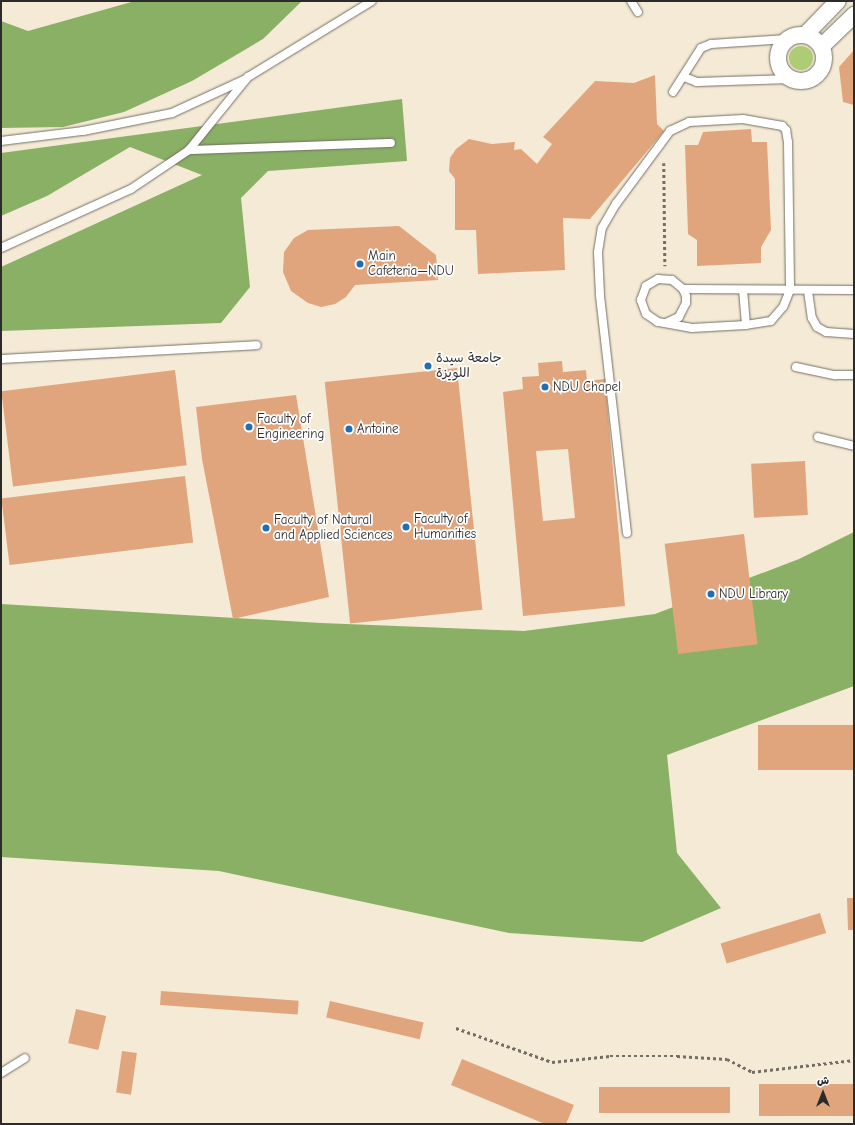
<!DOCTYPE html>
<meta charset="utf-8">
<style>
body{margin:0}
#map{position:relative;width:855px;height:1125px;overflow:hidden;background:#f5ead5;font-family:"Comic Neue","Playpen Sans Arabic",sans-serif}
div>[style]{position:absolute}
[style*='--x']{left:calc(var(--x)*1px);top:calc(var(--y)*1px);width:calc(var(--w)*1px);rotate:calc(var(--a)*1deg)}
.green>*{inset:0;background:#aecc73}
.round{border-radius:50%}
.forest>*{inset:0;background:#8ab065}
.building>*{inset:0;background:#e0a57d;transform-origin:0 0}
.path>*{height:2.5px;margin-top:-1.25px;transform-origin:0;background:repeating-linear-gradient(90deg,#726e66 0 3px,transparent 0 6px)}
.roads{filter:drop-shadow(0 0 1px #726e66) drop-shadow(0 0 1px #726e66)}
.lane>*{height:8px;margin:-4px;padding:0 4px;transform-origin:4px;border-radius:4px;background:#fff}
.street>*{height:16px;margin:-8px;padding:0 8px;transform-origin:8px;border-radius:8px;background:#fff}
.street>.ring{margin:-8px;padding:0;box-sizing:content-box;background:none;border:16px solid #fff;border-radius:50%}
.dots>*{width:11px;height:11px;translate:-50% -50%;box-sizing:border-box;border:2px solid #fff;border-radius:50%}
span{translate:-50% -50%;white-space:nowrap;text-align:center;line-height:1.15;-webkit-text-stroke:3.5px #fff;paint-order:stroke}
.poi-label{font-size:13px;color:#2b2b2b}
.left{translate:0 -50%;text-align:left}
.frame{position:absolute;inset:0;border:2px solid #2b2b2b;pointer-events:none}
.north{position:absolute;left:803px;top:1073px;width:40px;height:40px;-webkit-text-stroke:3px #fff;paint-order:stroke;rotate:0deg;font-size:11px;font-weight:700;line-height:16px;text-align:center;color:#2b2b2b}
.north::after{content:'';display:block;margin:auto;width:14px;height:18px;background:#2b2b2b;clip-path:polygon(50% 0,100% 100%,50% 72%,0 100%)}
</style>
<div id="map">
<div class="green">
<i class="round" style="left:789px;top:46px;width:24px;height:24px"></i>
</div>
<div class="forest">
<i style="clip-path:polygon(135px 1px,302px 1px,263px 39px,192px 81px,124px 112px,63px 127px,1px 128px,1px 21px,28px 31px)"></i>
<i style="clip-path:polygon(402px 99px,407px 161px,268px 171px,241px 198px,250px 287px,221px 323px,1px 331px,1px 267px,202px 175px,130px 147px,47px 196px,1px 216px,1px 153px)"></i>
<i style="clip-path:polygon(854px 532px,854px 686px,667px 755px,677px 853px,721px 908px,642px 942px,509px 933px,219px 871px,1px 857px,1px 604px,321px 623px,524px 631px,655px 614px,799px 559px)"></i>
</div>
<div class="building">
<i style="clip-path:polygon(854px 50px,854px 105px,843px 102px,839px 67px)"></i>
<i style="clip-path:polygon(655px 75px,657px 124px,664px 131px,590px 219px,563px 218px,565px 270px,478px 274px,476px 230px,455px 230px,455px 179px,449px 171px,450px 158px,456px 149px,469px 139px,492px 144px,515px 142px,514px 150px,521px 149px,537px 164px,552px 144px,543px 137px,595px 81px,634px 83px)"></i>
<i style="clip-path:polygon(751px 129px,752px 142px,767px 142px,771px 230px,761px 247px,761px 263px,697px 266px,697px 240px,688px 234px,685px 145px,698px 145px,703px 132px)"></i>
<i style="clip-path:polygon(399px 226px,436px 255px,438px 280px,355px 285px,346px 297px,335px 304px,321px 307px,308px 303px,291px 291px,283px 272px,284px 252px,294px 238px,308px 230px)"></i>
<i style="clip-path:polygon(evenodd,562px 361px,563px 372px,586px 370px,587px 381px,605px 379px,625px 606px,523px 616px,503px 392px,523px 389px,522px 377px,539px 376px,538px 363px,562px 361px,568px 449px,575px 518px,543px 521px,536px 451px,568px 449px)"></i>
<i style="left:457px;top:368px;width:243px;height:133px;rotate:84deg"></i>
<i style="left:175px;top:370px;width:96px;height:175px;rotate:83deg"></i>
<i style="clip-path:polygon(296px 395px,329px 597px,233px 619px,202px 459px,196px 407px)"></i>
<i style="left:805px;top:461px;width:54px;height:54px;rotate:87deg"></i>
<i style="left:185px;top:476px;width:67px;height:185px;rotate:83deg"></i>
<i style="left:744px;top:534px;width:111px;height:80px;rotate:83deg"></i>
<i style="left:854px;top:725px;width:45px;height:96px;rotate:90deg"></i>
<i style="clip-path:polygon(847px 898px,854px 898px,854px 930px,848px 930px)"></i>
<i style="left:820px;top:913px;width:21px;height:104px;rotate:73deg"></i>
<i style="left:161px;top:991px;width:138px;height:14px;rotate:4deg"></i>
<i style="left:330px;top:1001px;width:96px;height:17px;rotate:13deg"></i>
<i style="left:76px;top:1009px;width:31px;height:35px;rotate:13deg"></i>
<i style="left:122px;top:1051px;width:15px;height:42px;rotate:8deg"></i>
<i style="clip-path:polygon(462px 1059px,574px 1105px,566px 1124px,545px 1124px,451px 1085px)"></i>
<i style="left:854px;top:1084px;width:32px;height:95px;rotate:90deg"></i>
<i style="left:730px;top:1087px;width:26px;height:131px;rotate:90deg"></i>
</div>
<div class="path">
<i style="--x:664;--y:163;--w:103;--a:89.4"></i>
<i style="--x:456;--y:1028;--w:102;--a:19.5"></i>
<i style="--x:552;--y:1062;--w:58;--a:-5.9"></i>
<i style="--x:610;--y:1056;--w:67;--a:0"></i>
<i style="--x:677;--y:1056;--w:50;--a:3.4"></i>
<i style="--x:727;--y:1059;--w:28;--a:27"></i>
<i style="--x:752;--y:1072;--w:103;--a:-6.7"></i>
</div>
<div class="roads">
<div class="lane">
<i style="--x:631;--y:1;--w:13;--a:58"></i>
<i style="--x:684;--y:77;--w:14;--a:21"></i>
<i style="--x:697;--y:82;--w:94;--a:-1.8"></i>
<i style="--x:673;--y:92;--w:52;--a:-57.5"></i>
<i style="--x:701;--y:48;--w:11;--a:-22"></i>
<i style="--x:711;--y:44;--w:76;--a:-3.8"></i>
<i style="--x:1;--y:141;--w:83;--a:-7"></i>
<i style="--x:83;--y:131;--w:91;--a:-11.4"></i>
<i style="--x:172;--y:113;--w:81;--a:-24.7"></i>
<i style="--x:189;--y:150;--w:202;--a:-2"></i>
<i style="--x:1;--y:248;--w:143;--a:-24.4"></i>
<i style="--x:131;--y:189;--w:70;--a:-33.9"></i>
<i style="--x:189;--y:150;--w:94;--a:-51.1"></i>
<i style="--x:248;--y:77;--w:145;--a:-31.5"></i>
<i style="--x:683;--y:289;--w:171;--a:0.3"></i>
<i style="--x:743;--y:290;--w:35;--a:85"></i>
<i style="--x:808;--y:291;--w:27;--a:82"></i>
<i style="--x:812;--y:318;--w:10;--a:61"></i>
<i style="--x:817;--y:327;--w:10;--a:29"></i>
<i style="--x:826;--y:332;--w:28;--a:4"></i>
<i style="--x:1;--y:359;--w:256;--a:-3.1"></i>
<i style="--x:796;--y:367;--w:40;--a:12"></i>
<i style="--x:835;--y:375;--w:19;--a:0"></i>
<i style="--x:818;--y:437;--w:37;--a:14"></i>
<i style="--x:627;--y:533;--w:240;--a:-96.5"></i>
<i style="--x:600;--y:295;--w:43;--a:-92.7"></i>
<i style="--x:598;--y:252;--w:24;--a:-81"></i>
<i style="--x:602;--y:228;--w:28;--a:-60"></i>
<i style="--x:616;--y:204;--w:91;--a:-53.5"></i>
<i style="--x:670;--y:131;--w:21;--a:-25"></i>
<i style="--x:689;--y:122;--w:54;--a:-3.2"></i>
<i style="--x:743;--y:119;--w:40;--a:10"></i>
<i style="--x:782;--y:126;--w:6;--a:45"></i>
<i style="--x:786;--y:130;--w:12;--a:81"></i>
<i style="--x:788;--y:142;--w:148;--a:89.2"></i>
<i style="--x:790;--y:290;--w:18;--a:112"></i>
<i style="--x:783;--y:307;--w:18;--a:131"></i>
<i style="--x:771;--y:321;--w:25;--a:171"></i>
<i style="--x:746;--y:325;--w:54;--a:176.8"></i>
<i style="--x:692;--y:328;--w:35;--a:-170"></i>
<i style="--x:658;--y:322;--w:14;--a:-146"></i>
<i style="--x:646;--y:314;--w:15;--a:-110"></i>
<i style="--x:641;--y:300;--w:15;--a:-70"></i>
<i style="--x:646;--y:286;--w:14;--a:-30"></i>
<i style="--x:658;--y:279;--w:14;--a:4"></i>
<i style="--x:672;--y:280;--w:14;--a:39"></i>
<i style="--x:683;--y:289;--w:8;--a:67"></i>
<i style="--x:686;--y:296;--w:7;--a:90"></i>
<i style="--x:686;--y:303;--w:16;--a:117"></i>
<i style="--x:679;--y:317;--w:14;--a:155"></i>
<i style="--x:1;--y:1073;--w:28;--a:-32"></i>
</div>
<div class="street">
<i class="ring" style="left:778px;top:35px;width:30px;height:30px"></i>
<i style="--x:805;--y:35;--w:47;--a:-45.9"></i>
<i style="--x:822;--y:46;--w:45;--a:-44.1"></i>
</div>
</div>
<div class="dots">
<i style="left:360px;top:264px;background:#1f6fb2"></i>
<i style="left:428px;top:366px;background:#1f6fb2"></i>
<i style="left:545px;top:387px;background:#1f6fb2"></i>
<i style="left:249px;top:427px;background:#1f6fb2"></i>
<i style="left:349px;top:429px;background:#1f6fb2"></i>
<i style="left:406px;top:527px;background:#1f6fb2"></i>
<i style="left:266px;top:528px;background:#1f6fb2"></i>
<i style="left:711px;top:594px;background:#1f6fb2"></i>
</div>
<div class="poi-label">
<span class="left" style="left:368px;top:264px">Main<br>Cafeteria—NDU</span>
<span class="left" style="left:436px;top:366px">جامعة سيدة<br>اللويزة</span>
<span class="left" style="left:553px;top:387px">NDU Chapel</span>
<span class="left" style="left:257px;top:427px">Faculty of<br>Engineering</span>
<span class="left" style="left:357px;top:429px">Antoine</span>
<span class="left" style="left:414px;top:527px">Faculty of<br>Humanities</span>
<span class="left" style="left:274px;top:528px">Faculty of Natural<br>and Applied Sciences</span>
<span class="left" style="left:719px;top:594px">NDU Library</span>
</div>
<div class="frame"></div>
<div class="north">ش</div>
</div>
